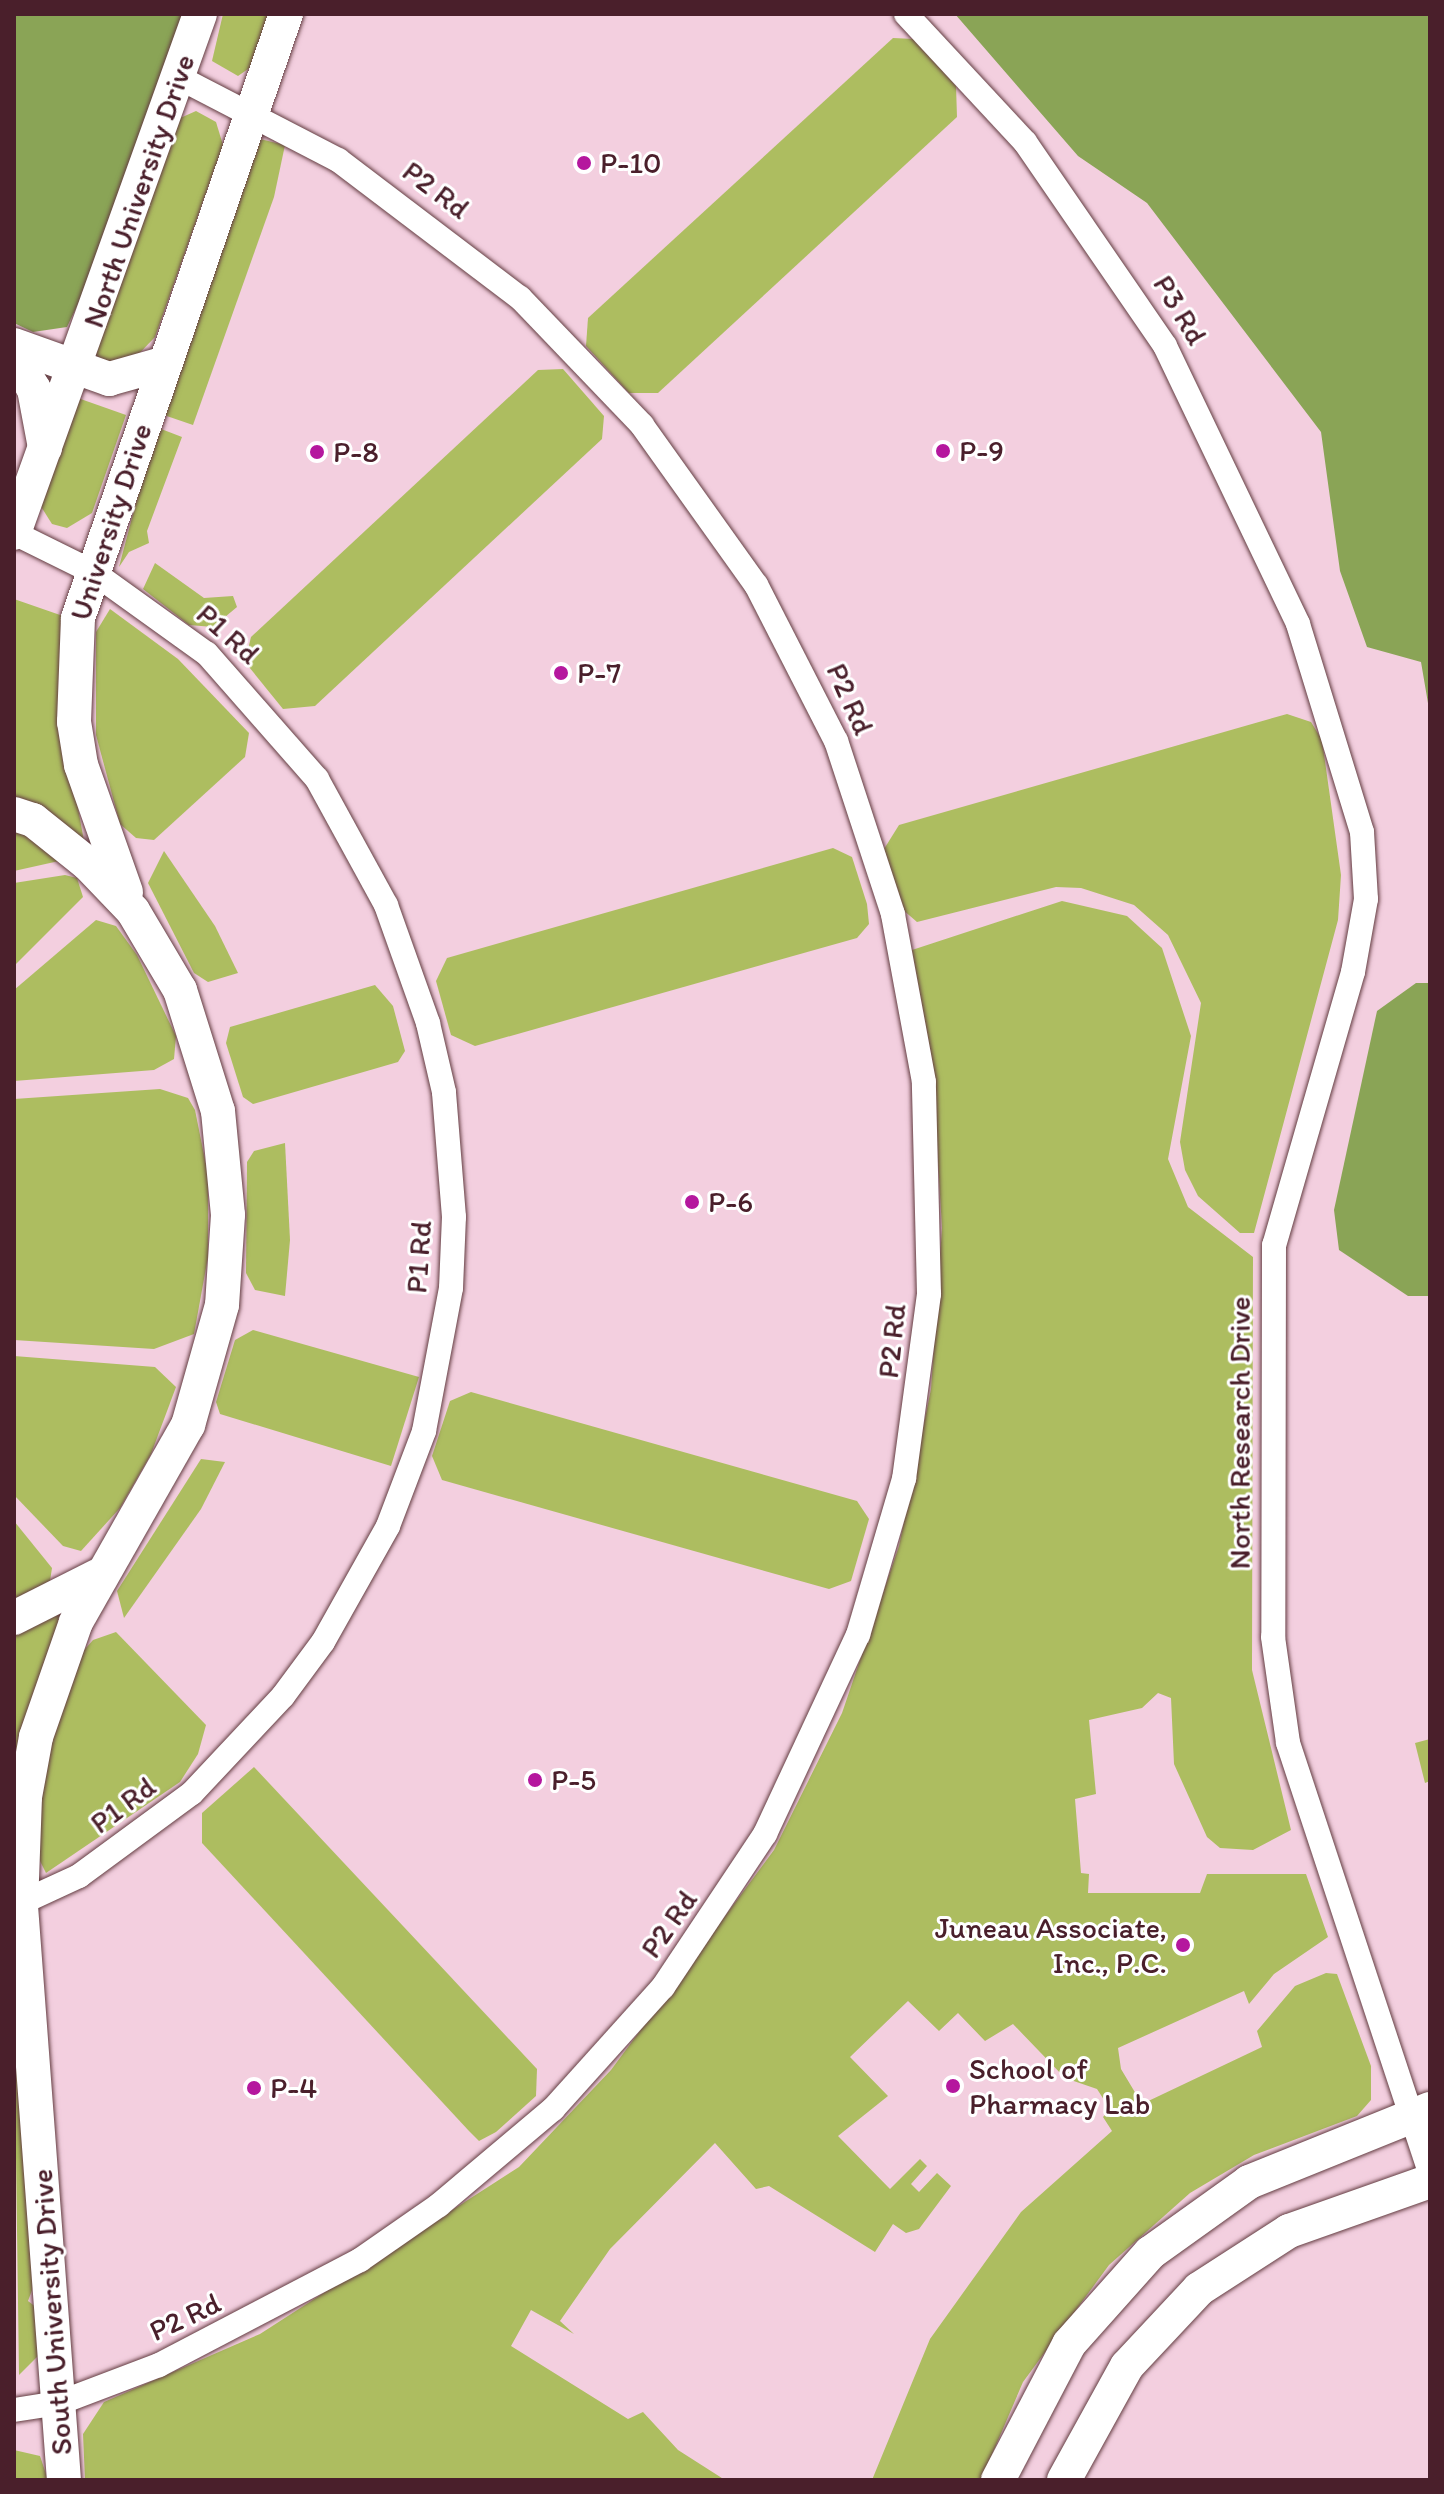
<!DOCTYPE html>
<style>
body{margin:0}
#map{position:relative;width:1444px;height:2494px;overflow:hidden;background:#efdfbf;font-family:Itim,sans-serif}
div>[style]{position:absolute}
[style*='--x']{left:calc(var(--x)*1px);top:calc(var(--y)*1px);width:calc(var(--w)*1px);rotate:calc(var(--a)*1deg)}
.built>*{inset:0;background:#f3cfdf;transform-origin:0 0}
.green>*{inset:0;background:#adbd60}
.forest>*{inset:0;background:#8aa456}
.roads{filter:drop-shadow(0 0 2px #633c41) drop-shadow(0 0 2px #633c41)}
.street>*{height:24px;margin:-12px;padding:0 12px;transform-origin:12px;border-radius:12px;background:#fff}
.secondary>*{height:34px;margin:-17px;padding:0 17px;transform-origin:17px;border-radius:17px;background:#fff}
.dots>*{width:22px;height:22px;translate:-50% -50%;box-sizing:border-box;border:4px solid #fff;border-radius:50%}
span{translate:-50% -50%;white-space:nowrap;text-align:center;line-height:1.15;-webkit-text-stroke:6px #fff;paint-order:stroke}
.poi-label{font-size:30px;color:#4a1f2b}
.left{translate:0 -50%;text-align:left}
.right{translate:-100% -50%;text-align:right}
.street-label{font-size:30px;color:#4a1f2b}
.frame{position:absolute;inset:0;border:16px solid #4a1f2b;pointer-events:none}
</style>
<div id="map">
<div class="built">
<i style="left:14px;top:14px;width:1416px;height:2466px"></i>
</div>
<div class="green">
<i style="clip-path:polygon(223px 14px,271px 14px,251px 67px,238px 76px,212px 61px)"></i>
<i style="clip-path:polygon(893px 38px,914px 39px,956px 86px,957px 117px,658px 393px,629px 393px,586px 346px,588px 318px)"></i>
<i style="clip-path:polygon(196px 111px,216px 122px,223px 145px,155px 337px,131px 362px,86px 364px,178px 119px)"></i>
<i style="clip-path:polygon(260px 139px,285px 145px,274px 197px,193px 425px,155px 412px)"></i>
<i style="clip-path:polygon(563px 369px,604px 416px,602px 439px,315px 706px,283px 709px,245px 662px,251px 637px,538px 370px)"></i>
<i style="clip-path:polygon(75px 397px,126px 415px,92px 513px,67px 528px,52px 524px,40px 505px)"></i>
<i style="clip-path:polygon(156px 427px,182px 437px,147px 531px,149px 543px,129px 552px,119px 567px)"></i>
<i style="clip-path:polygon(155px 563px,204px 598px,233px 596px,237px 607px,213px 627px,189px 625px,143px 589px)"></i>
<i style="clip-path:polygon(14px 599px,63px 616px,59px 704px,84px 841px,14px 804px)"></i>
<i style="clip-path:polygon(110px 609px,178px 659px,249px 733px,245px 757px,154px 840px,136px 838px,120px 824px,96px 735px,96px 632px)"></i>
<i style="clip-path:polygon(1287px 714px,1311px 722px,1322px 740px,1341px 875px,1338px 920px,1254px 1233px,1240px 1233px,1198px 1196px,1185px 1170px,1180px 1142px,1201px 1003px,1168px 935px,1134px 905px,1081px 888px,1056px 887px,917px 922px,902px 909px,884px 849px,899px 825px)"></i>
<i style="clip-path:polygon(14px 830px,24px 834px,59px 861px,14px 871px)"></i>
<i style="clip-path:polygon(833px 848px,852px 857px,867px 904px,869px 924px,857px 938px,475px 1046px,451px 1035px,436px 981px,447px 958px)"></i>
<i style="clip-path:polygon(164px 851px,215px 926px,238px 973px,208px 982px,194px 973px,148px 883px)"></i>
<i style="clip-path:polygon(65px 875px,77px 878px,83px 897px,14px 966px,14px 883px)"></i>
<i style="clip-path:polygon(1062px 901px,1127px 916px,1162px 948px,1191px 1036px,1168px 1159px,1188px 1207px,1253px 1257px,1252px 1670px,1291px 1830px,1253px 1850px,1220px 1848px,1207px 1837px,1174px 1764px,1171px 1698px,1158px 1693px,1142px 1708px,1089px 1720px,1096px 1794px,1075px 1799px,1081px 1873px,1089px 1874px,1088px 1893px,1200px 1893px,1207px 1874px,1306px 1874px,1328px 1937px,1274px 1974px,1249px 2004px,1244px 1991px,1118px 2048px,1121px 2069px,1142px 2104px,1262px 2047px,1257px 2031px,1295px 1986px,1326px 1973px,1337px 1974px,1371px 2066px,1371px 2100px,1357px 2116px,1254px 2155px,1190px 2193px,1109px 2265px,1023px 2382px,981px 2480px,872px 2480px,930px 2339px,1021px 2212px,1112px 2131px,1103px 2117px,1110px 2109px,1097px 2089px,1065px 2078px,1013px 2024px,985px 2041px,958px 2013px,939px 2031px,908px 2001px,850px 2057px,888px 2096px,838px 2136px,890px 2189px,920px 2159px,927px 2166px,911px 2184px,919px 2192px,937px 2173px,951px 2186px,919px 2229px,906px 2233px,893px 2224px,875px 2252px,769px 2186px,756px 2189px,715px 2143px,610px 2249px,560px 2321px,574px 2334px,531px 2310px,511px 2346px,628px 2419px,643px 2412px,678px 2450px,725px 2480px,85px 2480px,83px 2434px,104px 2402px,260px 2334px,519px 2167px,611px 2070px,774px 1850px,842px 1713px,899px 1546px,931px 1389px,942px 1228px,932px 1060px,912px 950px)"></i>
<i style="clip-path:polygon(96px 920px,116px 926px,137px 955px,176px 1036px,174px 1059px,154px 1070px,14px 1081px,14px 990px)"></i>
<i style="clip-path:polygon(375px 985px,393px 1006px,405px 1051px,398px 1062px,253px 1104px,243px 1097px,226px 1043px,230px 1027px)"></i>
<i style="clip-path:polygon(160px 1089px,188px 1098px,195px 1110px,208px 1175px,208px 1257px,194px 1334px,154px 1349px,14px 1340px,14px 1099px)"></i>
<i style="clip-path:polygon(285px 1143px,290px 1240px,285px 1296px,255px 1290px,246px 1273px,247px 1162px,254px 1151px)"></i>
<i style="clip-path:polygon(253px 1330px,419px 1377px,391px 1466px,220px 1414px,216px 1402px,235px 1340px)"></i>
<i style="clip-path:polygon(14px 1356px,155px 1367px,176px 1387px,151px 1454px,120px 1508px,81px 1551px,63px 1546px,14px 1495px)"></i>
<i style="clip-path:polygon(471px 1392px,857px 1501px,869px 1519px,851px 1581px,829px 1589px,442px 1480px,432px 1456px,450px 1401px)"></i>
<i style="clip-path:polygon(201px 1459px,225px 1462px,201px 1509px,124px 1618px,117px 1591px)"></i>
<i style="clip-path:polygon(14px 1521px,52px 1568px,50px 1581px,14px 1607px)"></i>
<i style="clip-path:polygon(57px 1613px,61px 1616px,14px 1768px,14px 1634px)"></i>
<i style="clip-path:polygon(116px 1632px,206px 1725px,198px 1754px,180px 1782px,46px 1873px,35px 1851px,49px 1744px,78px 1657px,93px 1640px)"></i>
<i style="clip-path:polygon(1430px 1739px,1430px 1781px,1425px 1783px,1415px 1743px)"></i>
<i style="clip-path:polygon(254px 1767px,537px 2069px,536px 2096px,496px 2132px,479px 2141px,469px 2131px,202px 1843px,202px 1813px)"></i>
<i style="clip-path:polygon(14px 2011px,34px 2285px,28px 2301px,36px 2307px,39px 2355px,19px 2375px)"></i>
<i style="clip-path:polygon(14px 2450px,40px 2456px,48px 2480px,14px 2480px)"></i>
</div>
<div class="forest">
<i style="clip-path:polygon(14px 14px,183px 14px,90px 279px,67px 327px,33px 332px,14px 323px)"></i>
<i style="clip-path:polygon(955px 14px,1430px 14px,1430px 715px,1421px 662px,1367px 647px,1340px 571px,1321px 432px,1147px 203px,1078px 156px)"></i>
<i style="clip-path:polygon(1416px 983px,1430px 983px,1430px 1296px,1408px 1296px,1339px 1250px,1334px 1210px,1377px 1011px)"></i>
</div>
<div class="roads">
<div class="street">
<i style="--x:906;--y:14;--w:175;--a:47.1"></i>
<i style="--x:1025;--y:142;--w:247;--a:55.5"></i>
<i style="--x:1165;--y:346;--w:308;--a:64.4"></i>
<i style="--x:1298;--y:624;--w:218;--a:72.9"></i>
<i style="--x:1362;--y:832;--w:67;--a:86.6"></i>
<i style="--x:1366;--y:899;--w:74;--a:100.1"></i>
<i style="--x:1353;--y:972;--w:284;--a:106.1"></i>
<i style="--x:1274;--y:1245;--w:392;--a:90.1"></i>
<i style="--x:1273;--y:1637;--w:107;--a:81.9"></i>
<i style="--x:1288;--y:1743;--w:452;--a:71.7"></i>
<i style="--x:14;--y:1906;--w:72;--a:-24.8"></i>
<i style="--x:79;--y:1876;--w:140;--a:-36.3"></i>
<i style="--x:192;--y:1793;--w:133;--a:-46.8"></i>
<i style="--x:283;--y:1696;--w:67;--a:-53.5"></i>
<i style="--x:323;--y:1642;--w:133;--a:-60.7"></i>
<i style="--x:388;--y:1526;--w:102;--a:-69.2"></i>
<i style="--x:424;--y:1431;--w:146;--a:-79.3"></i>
<i style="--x:451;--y:1288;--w:71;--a:-87.6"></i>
<i style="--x:454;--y:1217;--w:125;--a:-94.6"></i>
<i style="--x:444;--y:1092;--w:71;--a:-103.1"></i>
<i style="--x:428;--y:1023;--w:125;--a:-109.6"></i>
<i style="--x:386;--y:905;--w:144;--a:-118.7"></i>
<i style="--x:317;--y:779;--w:167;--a:-131.3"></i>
<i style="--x:207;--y:654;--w:140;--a:-144.3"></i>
<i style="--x:93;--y:572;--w:88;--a:-153.7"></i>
<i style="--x:14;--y:2410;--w:46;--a:-8.8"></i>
<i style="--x:59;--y:2403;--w:107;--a:-20.8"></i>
<i style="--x:159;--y:2365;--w:227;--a:-27.6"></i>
<i style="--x:360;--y:2260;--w:96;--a:-34.8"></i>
<i style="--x:439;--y:2205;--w:149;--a:-40.1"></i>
<i style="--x:553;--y:2109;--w:164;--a:-48"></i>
<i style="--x:663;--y:1987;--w:184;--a:-56.3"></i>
<i style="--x:765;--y:1834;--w:220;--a:-65"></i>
<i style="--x:858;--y:1635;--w:163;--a:-73.6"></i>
<i style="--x:904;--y:1479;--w:187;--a:-82.3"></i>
<i style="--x:929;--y:1294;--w:212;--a:-91.4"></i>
<i style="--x:924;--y:1082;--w:171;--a:-100.5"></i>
<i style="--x:893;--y:914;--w:182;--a:-108.2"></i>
<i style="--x:836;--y:741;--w:175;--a:-117.1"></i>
<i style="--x:756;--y:585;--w:196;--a:-125.5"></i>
<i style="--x:642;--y:425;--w:176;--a:-133.8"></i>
<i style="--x:520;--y:298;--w:228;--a:-142.8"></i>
<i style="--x:338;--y:160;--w:180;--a:-152.6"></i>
</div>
<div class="secondary">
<i style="--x:14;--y:345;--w:101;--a:19.7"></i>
<i style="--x:109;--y:379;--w:55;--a:-15.8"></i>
<i style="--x:14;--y:355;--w:39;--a:60"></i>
<i style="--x:34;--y:389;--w:60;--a:79.4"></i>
<i style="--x:14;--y:533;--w:551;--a:-70.28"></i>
<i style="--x:14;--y:814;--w:20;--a:18"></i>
<i style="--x:33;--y:820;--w:70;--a:38.7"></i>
<i style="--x:88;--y:864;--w:65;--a:46.2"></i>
<i style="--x:133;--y:911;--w:92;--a:59.3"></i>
<i style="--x:180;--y:990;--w:127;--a:72.6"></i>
<i style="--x:218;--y:1111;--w:104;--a:84.5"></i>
<i style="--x:228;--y:1215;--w:90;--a:93.8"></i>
<i style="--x:222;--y:1305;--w:125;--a:105.8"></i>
<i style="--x:188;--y:1425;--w:227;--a:119.6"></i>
<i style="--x:76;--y:1622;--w:122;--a:109.2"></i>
<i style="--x:36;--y:1737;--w:61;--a:100.4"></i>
<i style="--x:25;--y:1797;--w:109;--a:92.1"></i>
<i style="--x:21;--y:1906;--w:576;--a:85.72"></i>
<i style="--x:126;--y:892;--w:135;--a:-109.5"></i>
<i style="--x:81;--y:765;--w:44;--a:-99.2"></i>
<i style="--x:74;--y:722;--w:104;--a:-87.8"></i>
<i style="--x:78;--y:618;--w:639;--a:-71"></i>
<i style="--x:14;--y:1618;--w:93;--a:-26.8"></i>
<i style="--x:998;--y:2480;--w:153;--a:-62.4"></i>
<i style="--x:1069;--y:2344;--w:122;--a:-48.3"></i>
<i style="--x:1150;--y:2253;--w:122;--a:-35.6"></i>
<i style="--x:1249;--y:2182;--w:195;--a:-22"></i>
<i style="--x:1064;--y:2480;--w:130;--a:-61.1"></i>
<i style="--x:1127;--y:2366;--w:105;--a:-46.9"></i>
<i style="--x:1199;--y:2289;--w:107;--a:-32.8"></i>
<i style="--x:1289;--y:2231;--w:150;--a:-19.5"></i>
</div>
</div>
<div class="dots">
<i style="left:584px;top:163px;background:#b5179e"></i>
<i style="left:943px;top:451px;background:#b5179e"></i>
<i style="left:317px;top:452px;background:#b5179e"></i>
<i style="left:561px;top:673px;background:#b5179e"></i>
<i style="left:692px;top:1202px;background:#b5179e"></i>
<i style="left:535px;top:1780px;background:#b5179e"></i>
<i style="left:1183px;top:1945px;background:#b5179e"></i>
<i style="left:953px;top:2086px;background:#b5179e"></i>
<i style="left:254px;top:2088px;background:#b5179e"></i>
</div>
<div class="poi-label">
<span class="left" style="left:600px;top:163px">P-10</span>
<span class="left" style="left:959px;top:451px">P-9</span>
<span class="left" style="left:333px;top:452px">P-8</span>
<span class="left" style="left:577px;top:673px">P-7</span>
<span class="left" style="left:708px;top:1202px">P-6</span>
<span class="left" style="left:551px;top:1780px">P-5</span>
<span class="right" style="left:1167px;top:1945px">Juneau Associate,<br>Inc., P.C.</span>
<span class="left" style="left:969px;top:2086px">School of<br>Pharmacy Lab</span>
<span class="left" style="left:270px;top:2088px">P-4</span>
</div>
<div class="street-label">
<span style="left:436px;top:190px;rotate:37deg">P2 Rd</span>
<span style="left:139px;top:191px;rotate:-71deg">North University Drive</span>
<span style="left:1180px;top:310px;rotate:59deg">P3 Rd</span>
<span style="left:111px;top:522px;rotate:-72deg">University Drive</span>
<span style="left:228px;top:634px;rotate:42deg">P1 Rd</span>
<span style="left:850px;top:699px;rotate:66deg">P2 Rd</span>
<span style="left:419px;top:1257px;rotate:-86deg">P1 Rd</span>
<span style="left:892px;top:1341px;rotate:-84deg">P2 Rd</span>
<span style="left:1240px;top:1433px;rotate:-90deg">North Research Drive</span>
<span style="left:123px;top:1805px;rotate:-37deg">P1 Rd</span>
<span style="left:669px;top:1924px;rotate:-55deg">P2 Rd</span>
<span style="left:52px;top:2312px;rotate:-94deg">South University Drive</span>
<span style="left:185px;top:2317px;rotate:-25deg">P2 Rd</span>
</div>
<div class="frame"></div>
</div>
